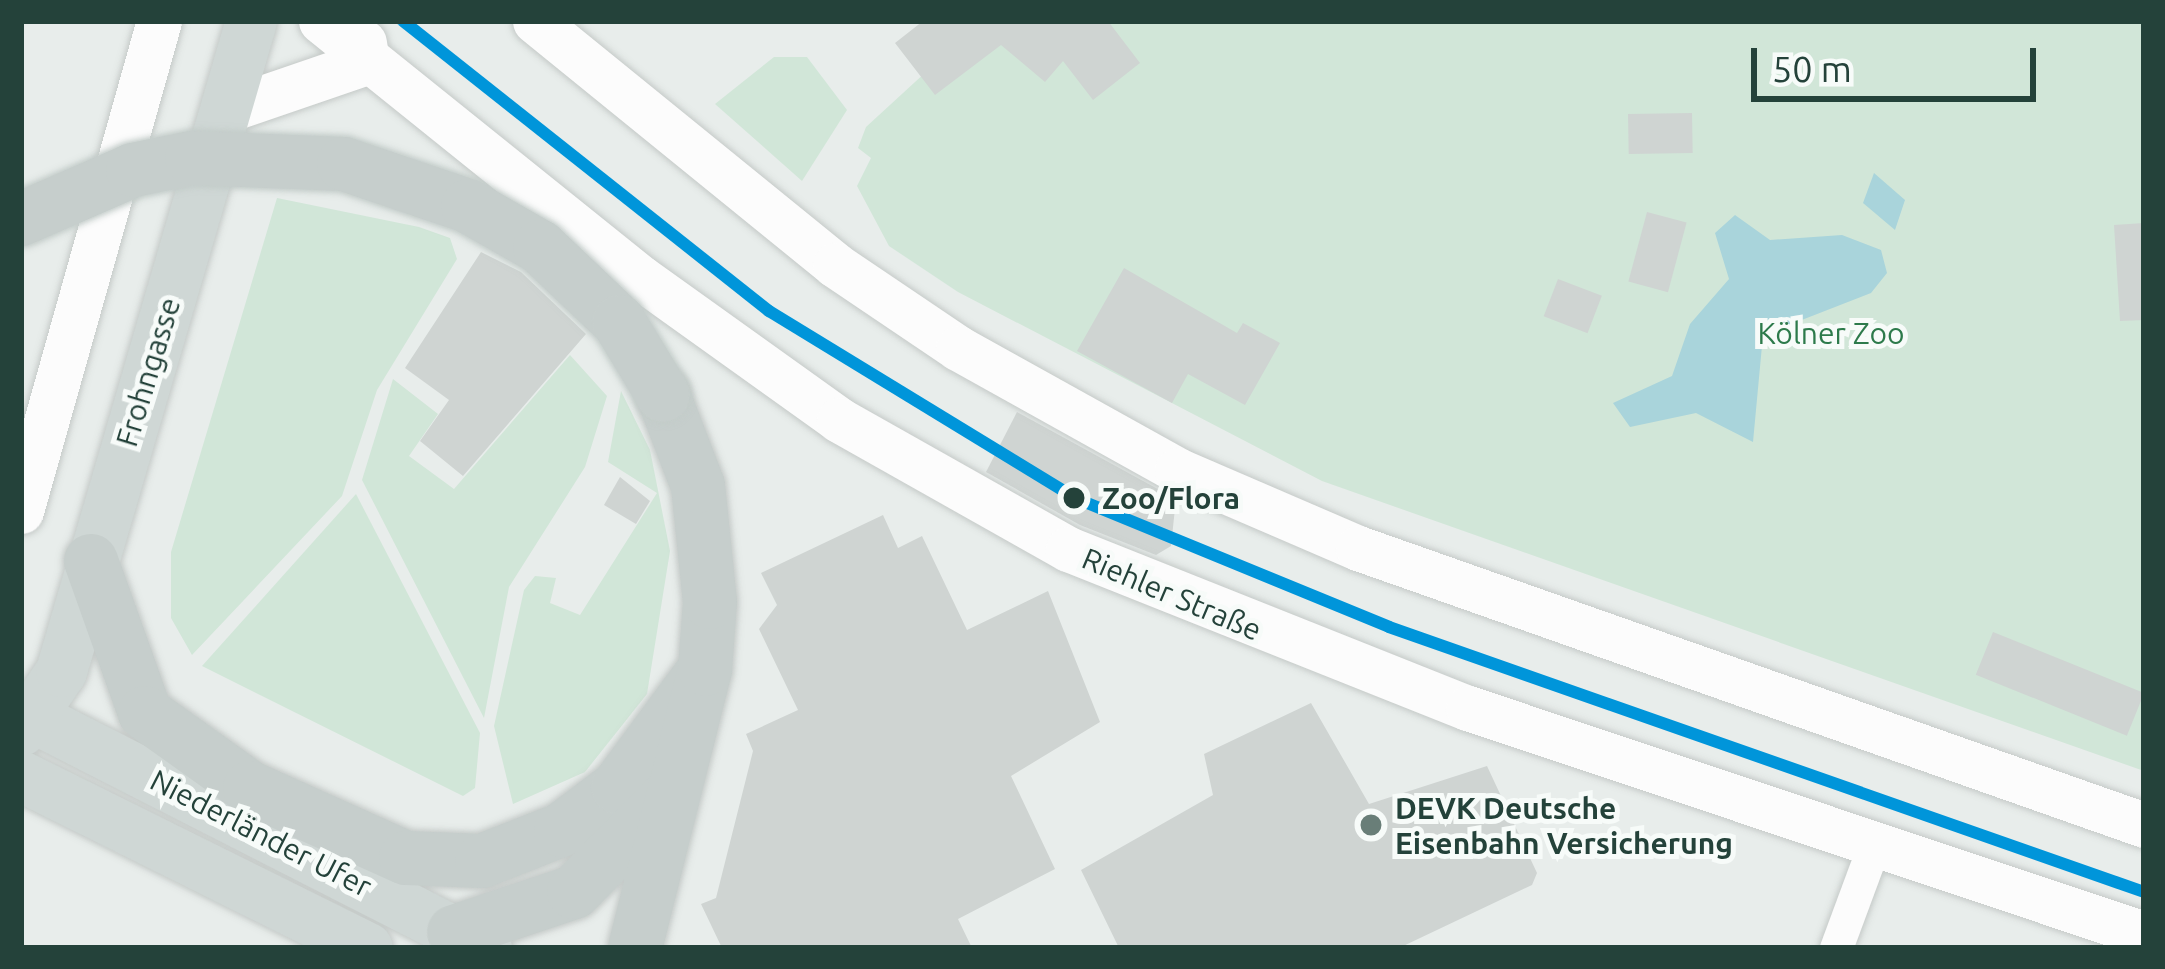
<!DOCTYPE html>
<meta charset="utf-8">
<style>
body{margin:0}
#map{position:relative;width:2165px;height:969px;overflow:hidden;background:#e8edeb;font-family:Ubuntu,sans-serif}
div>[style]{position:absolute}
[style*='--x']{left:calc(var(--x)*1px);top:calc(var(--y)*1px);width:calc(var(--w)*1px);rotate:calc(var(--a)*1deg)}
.green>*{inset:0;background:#d1e6d8}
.water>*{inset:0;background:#a9d4db}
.building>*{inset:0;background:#cfd4d2;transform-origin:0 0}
.roads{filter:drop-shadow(0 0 3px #c5cac8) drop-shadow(0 0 3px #c5cac8)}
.minor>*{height:33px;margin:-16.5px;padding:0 16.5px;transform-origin:16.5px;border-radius:16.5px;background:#fcfcfc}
.secondary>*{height:45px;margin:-22.5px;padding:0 22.5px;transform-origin:22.5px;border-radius:22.5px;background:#fcfcfc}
.primary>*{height:51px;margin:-25.5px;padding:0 25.5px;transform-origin:25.5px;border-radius:25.5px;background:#cfd7d5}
.trunk>*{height:54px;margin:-27px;padding:0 27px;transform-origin:27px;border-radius:27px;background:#c6cecc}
.bridges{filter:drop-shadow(0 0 3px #c3ccc9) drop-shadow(0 0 3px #c3ccc9)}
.trunk-bridge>*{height:54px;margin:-27px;padding:0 27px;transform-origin:27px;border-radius:27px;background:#c6cecc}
.tram-1>*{height:12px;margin:-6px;padding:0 6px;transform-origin:6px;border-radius:6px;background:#0095da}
.dots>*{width:33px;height:33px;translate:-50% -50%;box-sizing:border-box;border:6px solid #f7fbf9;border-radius:50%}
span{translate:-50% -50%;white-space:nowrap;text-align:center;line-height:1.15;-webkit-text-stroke:10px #f7fbf9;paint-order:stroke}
.park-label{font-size:30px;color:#2d7a4b}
.street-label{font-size:30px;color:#24423a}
.stop-label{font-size:30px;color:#24423a;font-weight:700}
.left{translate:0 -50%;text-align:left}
.poi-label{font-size:30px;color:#24423a;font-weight:700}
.frame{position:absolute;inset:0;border:24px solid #24423a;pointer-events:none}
.scale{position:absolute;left:1751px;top:48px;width:285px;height:54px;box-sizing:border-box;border:6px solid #24423a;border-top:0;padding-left:15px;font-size:36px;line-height:42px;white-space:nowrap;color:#24423a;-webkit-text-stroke:9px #f7fbf9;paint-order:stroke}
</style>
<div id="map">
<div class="green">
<i style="clip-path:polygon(938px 21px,2144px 21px,2144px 771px,1322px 481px,958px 292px,889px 246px,857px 186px,871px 158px,858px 148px,866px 127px,927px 71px)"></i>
<i style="clip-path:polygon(774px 57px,807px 57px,847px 110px,802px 181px,715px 104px)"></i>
<i style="clip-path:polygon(277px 198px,419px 227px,450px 238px,457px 259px,377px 390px,342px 496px,192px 655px,171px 618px,171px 552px)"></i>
<i style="clip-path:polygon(570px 355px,607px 396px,585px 467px,509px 587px,484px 718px,362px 480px,393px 379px,438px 414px,409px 456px,454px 489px)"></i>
<i style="clip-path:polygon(621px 391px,650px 450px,670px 551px,647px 694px,585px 772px,513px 804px,494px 726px,524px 590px,535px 576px,556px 578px,550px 603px,580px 615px,657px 493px,608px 462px)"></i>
<i style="clip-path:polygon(356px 494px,480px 733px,475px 788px,463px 796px,202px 666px)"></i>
</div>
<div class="water">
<i style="clip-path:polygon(1874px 173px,1905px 200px,1895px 230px,1863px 203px)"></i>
<i style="clip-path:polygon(1735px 215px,1770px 240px,1842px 235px,1881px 250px,1887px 273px,1871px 293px,1763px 335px,1753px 442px,1696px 413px,1630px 427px,1613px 403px,1672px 376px,1690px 324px,1729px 279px,1715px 233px)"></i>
</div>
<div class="building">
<i style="clip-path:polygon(923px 21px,1108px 21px,1140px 63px,1093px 100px,1063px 61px,1045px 82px,1001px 45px,935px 95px,895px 43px)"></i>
<i style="left:1692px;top:113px;width:40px;height:64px;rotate:89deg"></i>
<i style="left:1647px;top:212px;width:41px;height:72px;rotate:15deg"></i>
<i style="clip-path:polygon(2144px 223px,2144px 320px,2120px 321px,2114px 225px)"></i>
<i style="clip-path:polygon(481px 252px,521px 272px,586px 334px,463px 476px,420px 441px,449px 400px,405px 368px)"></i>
<i style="clip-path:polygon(1124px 268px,1237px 333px,1243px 323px,1280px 343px,1245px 405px,1188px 374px,1172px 403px,1077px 351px)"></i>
<i style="left:1558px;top:279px;width:47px;height:40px;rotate:21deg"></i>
<i style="clip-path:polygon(1017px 412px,1176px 499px,1171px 546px,1156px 555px,1080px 525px,986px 472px)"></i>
<i style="clip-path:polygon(620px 477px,650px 501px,636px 524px,604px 505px)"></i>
<i style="clip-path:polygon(883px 515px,898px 548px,922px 536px,967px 630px,1048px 591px,1100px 722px,1011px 776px,1055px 869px,958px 919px,972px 948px,722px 948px,701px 904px,716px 898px,753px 751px,746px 734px,798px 710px,759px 629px,777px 605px,761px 573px)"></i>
<i style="left:1993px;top:632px;width:163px;height:46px;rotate:22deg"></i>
<i style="clip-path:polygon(1311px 703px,1369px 804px,1487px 766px,1537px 873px,1532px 885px,1399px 948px,1119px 948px,1081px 870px,1213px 795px,1204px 754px)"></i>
</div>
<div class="roads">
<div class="minor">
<i style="--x:1836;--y:948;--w:115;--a:-69.7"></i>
</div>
<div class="secondary">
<i style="--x:321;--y:21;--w:410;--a:38.8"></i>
<i style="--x:641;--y:278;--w:244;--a:35.6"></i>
<i style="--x:839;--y:420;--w:263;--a:29.4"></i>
<i style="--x:1068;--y:549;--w:430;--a:21.7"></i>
<i style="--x:1468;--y:708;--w:713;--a:18.49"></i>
<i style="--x:535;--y:21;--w:387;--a:39.1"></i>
<i style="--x:835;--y:265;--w:148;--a:34"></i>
<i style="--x:958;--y:348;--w:251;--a:29.1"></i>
<i style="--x:1177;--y:470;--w:197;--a:23.3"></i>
<i style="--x:1358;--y:548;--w:833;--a:19.41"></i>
<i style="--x:227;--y:110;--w:148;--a:-18.9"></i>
<i style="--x:367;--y:62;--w:20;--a:-99"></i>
<i style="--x:21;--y:511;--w:509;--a:-74.27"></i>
</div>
<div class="primary">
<i style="--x:21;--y:711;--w:522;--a:27.01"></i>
<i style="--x:21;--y:730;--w:71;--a:-55.9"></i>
<i style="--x:61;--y:671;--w:677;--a:-73.71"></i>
<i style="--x:21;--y:776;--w:386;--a:26.4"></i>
</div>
<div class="trunk">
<i style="--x:91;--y:561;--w:161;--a:70.4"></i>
<i style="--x:145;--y:713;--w:129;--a:35.5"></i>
<i style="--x:250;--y:788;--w:171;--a:24.2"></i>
<i style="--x:406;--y:858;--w:76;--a:2.3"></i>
<i style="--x:482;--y:861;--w:85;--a:-21.4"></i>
<i style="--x:561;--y:830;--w:71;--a:-37"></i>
<i style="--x:618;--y:787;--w:147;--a:-53.6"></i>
<i style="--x:454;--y:932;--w:126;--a:-18.4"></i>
<i style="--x:574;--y:892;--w:136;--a:-45.3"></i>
<i style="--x:635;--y:948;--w:288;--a:-75.9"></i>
<i style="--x:705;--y:669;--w:67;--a:-85.7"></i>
<i style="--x:710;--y:602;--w:117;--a:-95.9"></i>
<i style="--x:698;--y:486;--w:97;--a:-111"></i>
</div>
</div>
<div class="bridges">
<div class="trunk-bridge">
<i style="--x:21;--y:219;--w:122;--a:-23.6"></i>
<i style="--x:133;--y:170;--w:60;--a:-11.5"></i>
<i style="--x:192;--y:158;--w:152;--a:2.3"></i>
<i style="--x:344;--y:164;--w:131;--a:18.7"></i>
<i style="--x:468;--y:206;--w:83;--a:29.7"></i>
<i style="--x:540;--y:247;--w:109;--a:43.5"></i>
<i style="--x:619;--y:322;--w:85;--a:58.9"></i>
</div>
</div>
<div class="tram-1">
<i style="--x:403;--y:21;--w:467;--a:38.4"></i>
<i style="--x:769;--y:311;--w:359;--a:31.4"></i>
<i style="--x:1075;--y:498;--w:339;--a:22.3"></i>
<i style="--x:1389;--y:627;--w:800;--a:19.34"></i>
</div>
<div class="dots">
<i style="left:1074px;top:498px;background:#24423a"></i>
<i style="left:1371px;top:825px;background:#697e78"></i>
</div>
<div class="park-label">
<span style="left:1831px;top:333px">Kölner Zoo</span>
</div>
<div class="street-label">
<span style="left:148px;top:372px;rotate:-73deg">Frohngasse</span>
<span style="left:1172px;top:594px;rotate:23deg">Riehler Straße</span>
<span style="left:261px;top:833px;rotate:27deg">Niederländer Ufer</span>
</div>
<div class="stop-label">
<span class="left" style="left:1102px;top:498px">Zoo/Flora</span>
</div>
<div class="poi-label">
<span class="left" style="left:1395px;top:825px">DEVK Deutsche<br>Eisenbahn Versicherung</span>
</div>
<div class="frame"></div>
<div class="scale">50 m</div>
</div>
